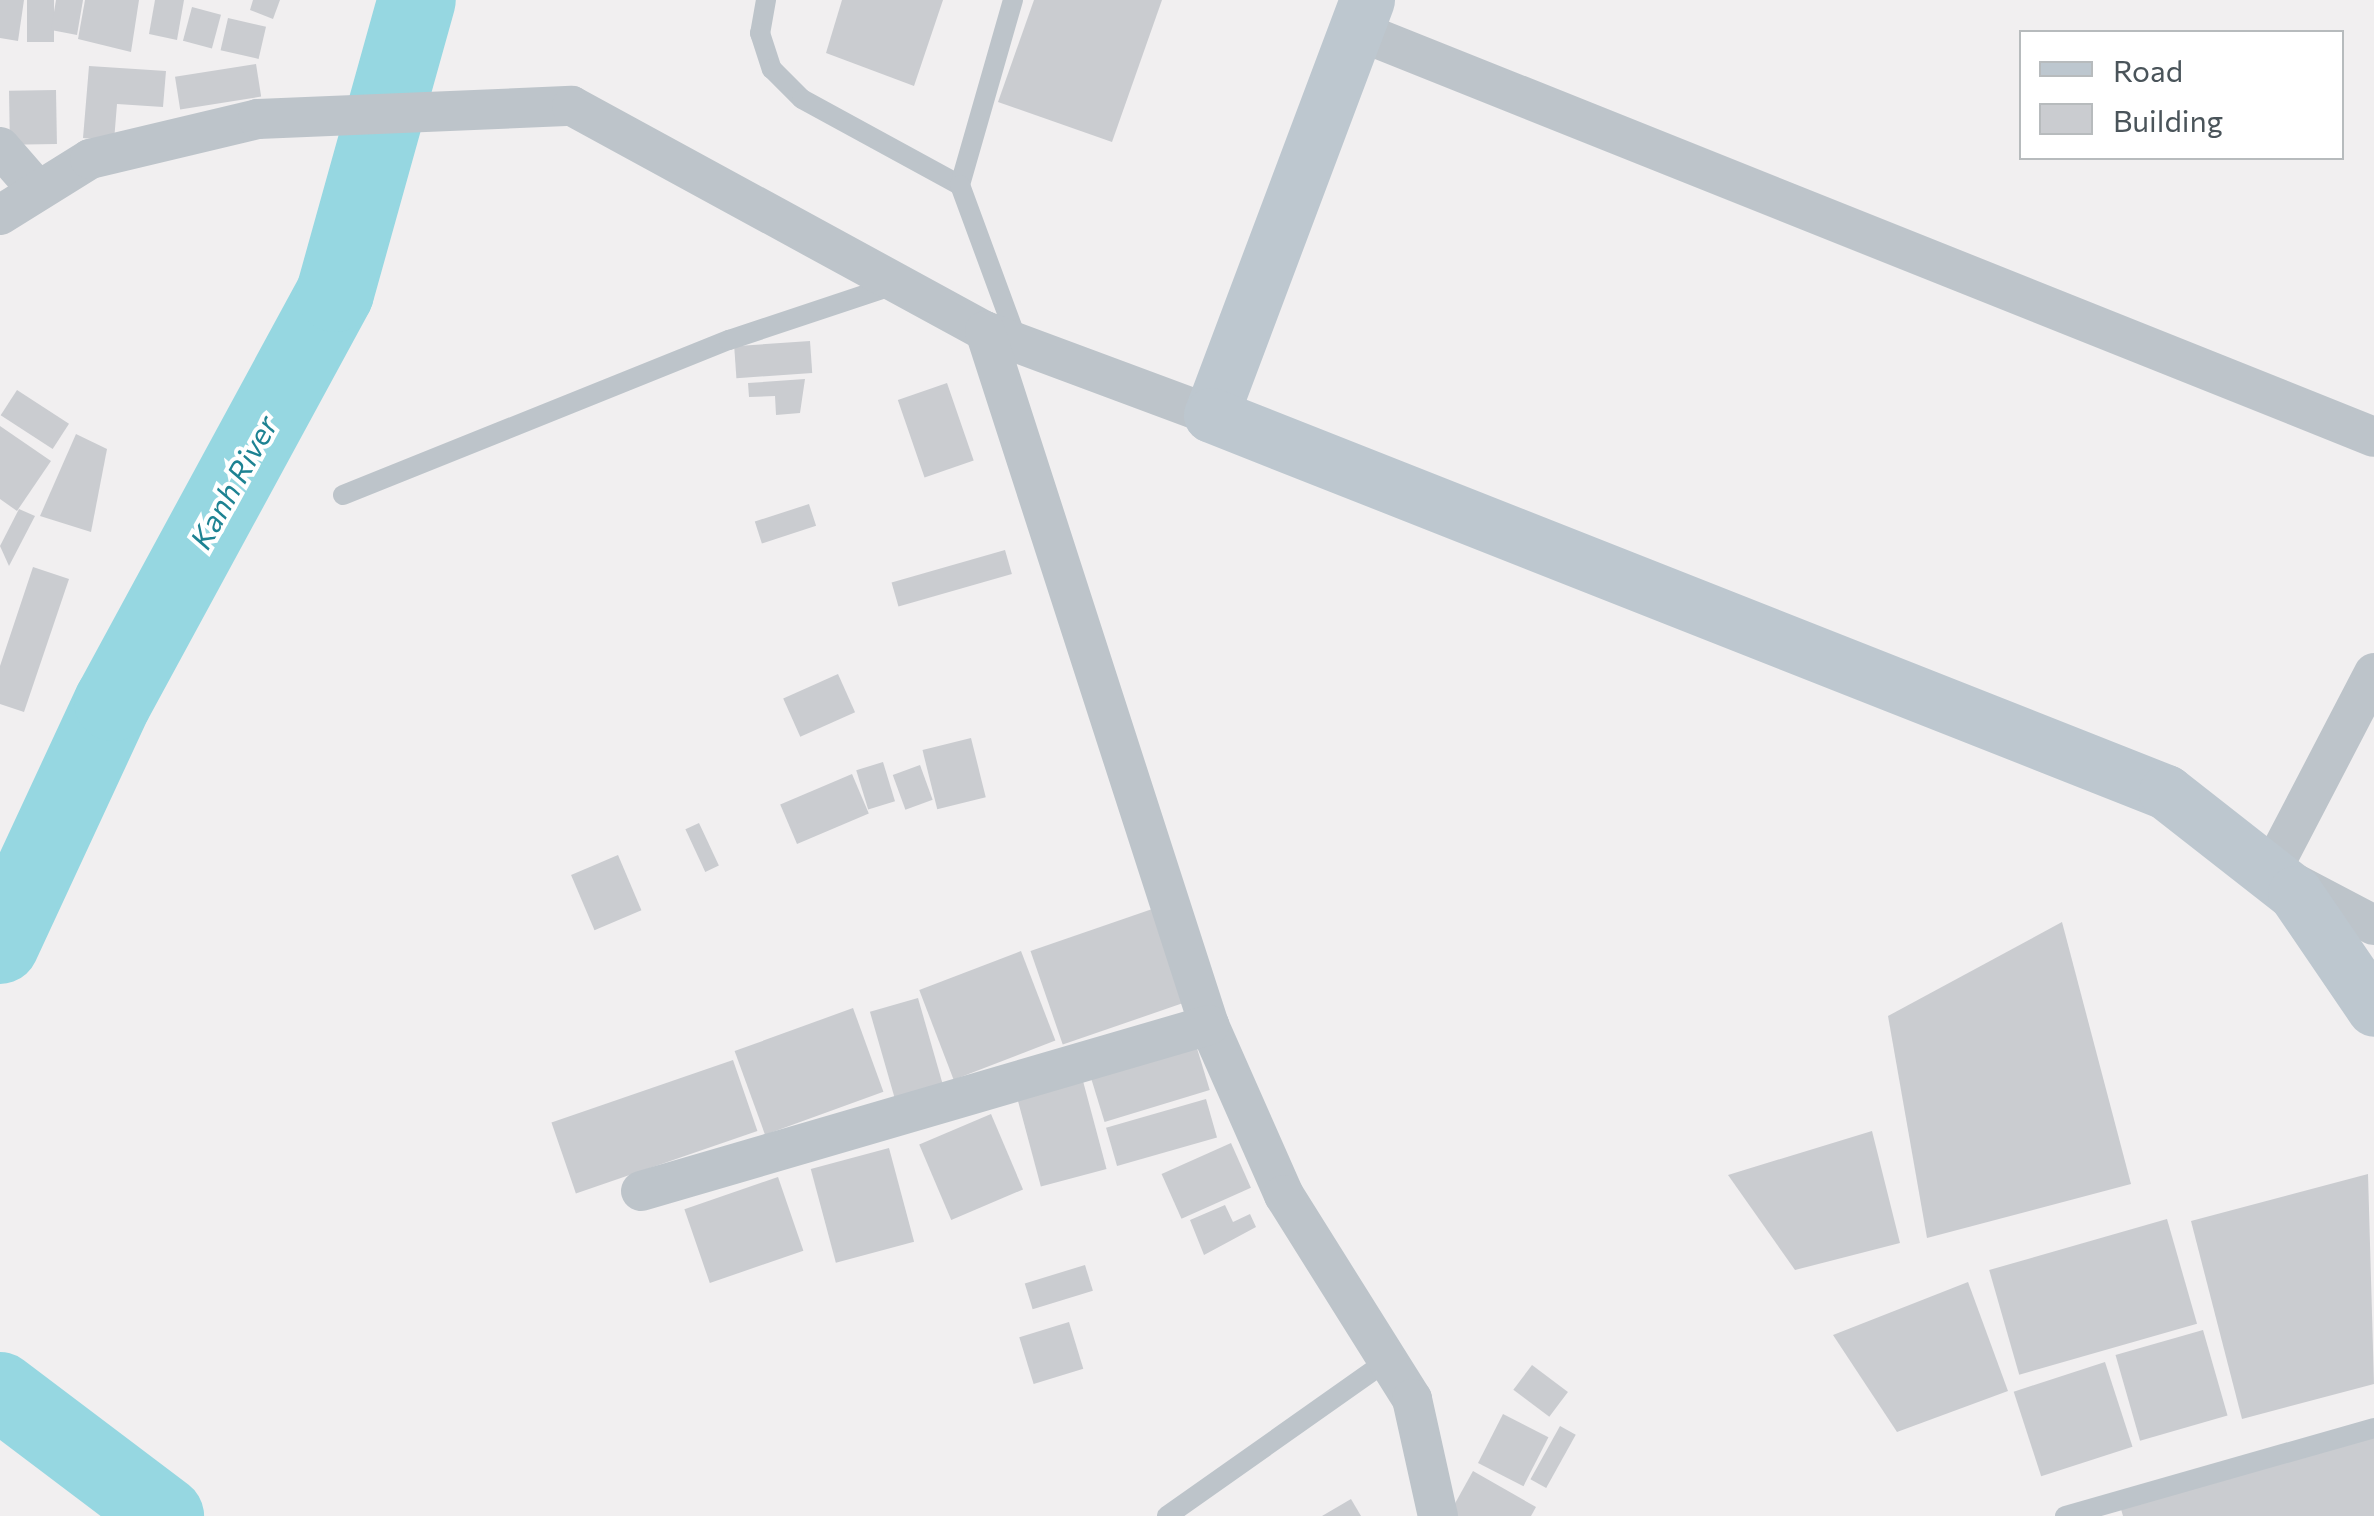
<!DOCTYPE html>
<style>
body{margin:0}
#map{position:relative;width:2374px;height:1516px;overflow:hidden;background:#f1eff0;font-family:Commissioner,sans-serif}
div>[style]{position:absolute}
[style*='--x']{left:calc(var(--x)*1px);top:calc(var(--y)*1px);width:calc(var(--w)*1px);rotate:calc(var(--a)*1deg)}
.river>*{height:78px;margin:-39px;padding:0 39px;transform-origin:39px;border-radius:39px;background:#96d7e1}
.building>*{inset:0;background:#caccd0;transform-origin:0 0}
.lane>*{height:20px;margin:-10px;padding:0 10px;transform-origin:10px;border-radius:10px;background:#bdc4ca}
.street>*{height:40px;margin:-20px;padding:0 20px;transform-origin:20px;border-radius:20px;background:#bdc4ca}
.secondary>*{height:55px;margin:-27.5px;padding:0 27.5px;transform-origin:27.5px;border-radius:27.5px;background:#bdc7cf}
span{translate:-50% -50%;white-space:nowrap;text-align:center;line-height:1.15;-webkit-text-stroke:8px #fff;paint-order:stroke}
.water-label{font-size:30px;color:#1d8292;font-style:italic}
.legend{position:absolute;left:2019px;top:30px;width:325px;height:130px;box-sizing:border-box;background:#fff;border:2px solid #b7bbbd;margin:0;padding:12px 18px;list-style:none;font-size:30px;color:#4a545a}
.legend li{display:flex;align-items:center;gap:20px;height:50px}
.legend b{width:50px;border:2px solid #b7bbbd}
</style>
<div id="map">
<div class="river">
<i style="--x:0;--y:945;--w:268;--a:-65.1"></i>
<i style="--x:113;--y:702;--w:465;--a:-61.5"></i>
<i style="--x:335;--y:293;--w:304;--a:-74.4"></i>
<i style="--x:0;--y:1391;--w:207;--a:37.1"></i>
</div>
<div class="building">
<i style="clip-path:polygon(0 0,24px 0,18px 41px,0 38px)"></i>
<i style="left:27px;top:0;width:27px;height:42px"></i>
<i style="clip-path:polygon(56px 0,83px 0,77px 35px,51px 30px)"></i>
<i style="clip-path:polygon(85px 0,139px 0,131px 52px,78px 39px)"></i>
<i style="clip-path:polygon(155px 0,184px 0,177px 40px,149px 34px)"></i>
<i style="clip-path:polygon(253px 0,280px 0,273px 19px,250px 10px)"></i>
<i style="clip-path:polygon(842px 0,943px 0,914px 86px,826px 53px)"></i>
<i style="clip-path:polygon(1034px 0,1162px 0,1112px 142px,998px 102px)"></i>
<i style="left:192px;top:7px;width:30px;height:35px;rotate:15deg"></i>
<i style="left:228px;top:18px;width:39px;height:33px;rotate:13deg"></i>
<i style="left:256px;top:64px;width:33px;height:82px;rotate:81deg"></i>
<i style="clip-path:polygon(89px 66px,166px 71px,163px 107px,117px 104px,114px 141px,83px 138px)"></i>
<i style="left:56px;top:90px;width:54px;height:47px;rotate:89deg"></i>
<i style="left:810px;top:341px;width:32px;height:76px;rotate:86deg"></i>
<i style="clip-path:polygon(805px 379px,800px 413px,776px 415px,775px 396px,749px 397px,748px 383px)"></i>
<i style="left:947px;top:383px;width:82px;height:52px;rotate:71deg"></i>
<i style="left:17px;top:390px;width:62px;height:30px;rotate:33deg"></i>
<i style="clip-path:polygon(0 426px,51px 461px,17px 511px,0 499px)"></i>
<i style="clip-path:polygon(76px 434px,107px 449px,91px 532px,40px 516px)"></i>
<i style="left:809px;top:504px;width:23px;height:57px;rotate:72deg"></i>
<i style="clip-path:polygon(19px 509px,35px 516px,9px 566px,0 546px)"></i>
<i style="left:1005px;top:550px;width:25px;height:118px;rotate:74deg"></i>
<i style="clip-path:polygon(33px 567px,69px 579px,24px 712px,0 704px,0 666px)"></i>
<i style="left:838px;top:674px;width:42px;height:60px;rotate:66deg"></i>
<i style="left:971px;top:738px;width:61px;height:50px;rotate:76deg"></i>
<i style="left:883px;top:762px;width:41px;height:28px;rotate:73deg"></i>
<i style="left:920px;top:765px;width:37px;height:29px;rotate:70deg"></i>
<i style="left:852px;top:774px;width:43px;height:78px;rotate:67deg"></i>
<i style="left:699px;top:823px;width:47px;height:15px;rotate:65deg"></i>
<i style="left:618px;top:855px;width:60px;height:51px;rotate:67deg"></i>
<i style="left:1161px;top:906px;width:99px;height:138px;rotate:71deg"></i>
<i style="clip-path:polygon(2062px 922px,2131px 1184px,1927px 1238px,1888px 1016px)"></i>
<i style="left:1021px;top:951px;width:96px;height:109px;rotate:69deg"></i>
<i style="left:918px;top:998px;width:104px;height:50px;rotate:74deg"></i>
<i style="left:853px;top:1008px;width:89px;height:126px;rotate:70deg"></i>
<i style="left:1196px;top:1045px;width:47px;height:110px;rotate:73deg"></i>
<i style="left:733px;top:1060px;width:75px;height:192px;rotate:71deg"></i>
<i style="left:1083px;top:1081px;width:91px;height:68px;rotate:75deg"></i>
<i style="left:1206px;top:1099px;width:40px;height:104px;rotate:74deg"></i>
<i style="left:991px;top:1114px;width:82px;height:78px;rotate:67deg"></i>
<i style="clip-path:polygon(1872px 1131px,1900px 1243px,1795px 1270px,1728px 1175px)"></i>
<i style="left:1231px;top:1143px;width:49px;height:76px;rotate:66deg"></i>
<i style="left:889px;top:1148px;width:97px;height:81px;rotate:75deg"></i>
<i style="clip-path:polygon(2368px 1174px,2374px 1384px,2242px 1419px,2191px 1221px)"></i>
<i style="left:778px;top:1177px;width:78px;height:99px;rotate:71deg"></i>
<i style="clip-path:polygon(1225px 1205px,1233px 1222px,1250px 1214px,1256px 1227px,1204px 1255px,1190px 1220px)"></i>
<i style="left:2167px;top:1219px;width:109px;height:185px;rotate:74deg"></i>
<i style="left:1085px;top:1265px;width:27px;height:63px;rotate:73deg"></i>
<i style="clip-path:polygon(1968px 1282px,2008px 1391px,1897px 1432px,1833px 1335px)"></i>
<i style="left:1069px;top:1322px;width:49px;height:52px;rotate:73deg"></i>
<i style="left:2203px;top:1330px;width:89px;height:91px;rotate:74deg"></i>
<i style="left:2105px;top:1362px;width:89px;height:96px;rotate:72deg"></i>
<i style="left:1532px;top:1365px;width:45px;height:31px;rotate:37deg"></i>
<i style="left:1503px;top:1414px;width:51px;height:55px;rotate:27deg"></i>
<i style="left:1560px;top:1426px;width:18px;height:61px;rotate:29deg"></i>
<i style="clip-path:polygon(2374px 1426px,2374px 1516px,2123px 1516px,2119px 1502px)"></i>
<i style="clip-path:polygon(1473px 1471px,1536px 1507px,1531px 1516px,1448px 1516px)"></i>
<i style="clip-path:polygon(1351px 1499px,1361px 1516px,1322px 1516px)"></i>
</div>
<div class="lane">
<i style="--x:766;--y:0;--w:34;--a:100"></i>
<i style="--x:760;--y:33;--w:38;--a:72"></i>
<i style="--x:772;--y:69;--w:42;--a:45"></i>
<i style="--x:802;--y:99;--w:180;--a:28.6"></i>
<i style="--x:1013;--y:0;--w:192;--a:106"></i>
<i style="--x:960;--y:185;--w:165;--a:69.8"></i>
<i style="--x:343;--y:495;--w:416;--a:-21.9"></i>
<i style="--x:729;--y:340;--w:174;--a:-18.4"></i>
<i style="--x:1167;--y:1516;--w:271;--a:-35.2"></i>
<i style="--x:2065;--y:1516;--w:321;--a:-15.9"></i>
</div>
<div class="street">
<i style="--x:1356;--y:30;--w:1096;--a:21.79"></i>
<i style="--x:0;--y:147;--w:52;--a:48.9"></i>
<i style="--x:0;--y:215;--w:106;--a:-31.9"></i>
<i style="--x:90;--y:159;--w:173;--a:-13.4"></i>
<i style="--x:258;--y:119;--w:314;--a:-2.4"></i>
<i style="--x:572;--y:106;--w:470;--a:28.6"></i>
<i style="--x:985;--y:331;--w:241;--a:20.4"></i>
<i style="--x:985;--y:331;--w:729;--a:72.11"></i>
<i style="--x:1209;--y:1025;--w:186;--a:66.2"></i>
<i style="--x:1284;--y:1195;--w:241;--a:57.9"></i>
<i style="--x:1412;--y:1399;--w:120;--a:77.5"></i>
<i style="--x:2374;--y:673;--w:223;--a:117.5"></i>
<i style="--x:2271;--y:871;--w:116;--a:27.7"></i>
<i style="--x:641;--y:1191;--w:592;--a:-16.29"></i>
</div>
<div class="secondary">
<i style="--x:1367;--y:0;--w:443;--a:110.6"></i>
<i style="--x:1211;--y:415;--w:1027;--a:21.54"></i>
<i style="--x:2166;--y:792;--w:164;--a:38.1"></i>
<i style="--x:2295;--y:893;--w:140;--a:55.7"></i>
</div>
<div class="water-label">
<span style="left:233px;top:482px;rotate:-61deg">Kanh River</span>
</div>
<ul class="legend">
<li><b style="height:12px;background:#bdc7cf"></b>Road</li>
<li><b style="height:28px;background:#caccd0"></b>Building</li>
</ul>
</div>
